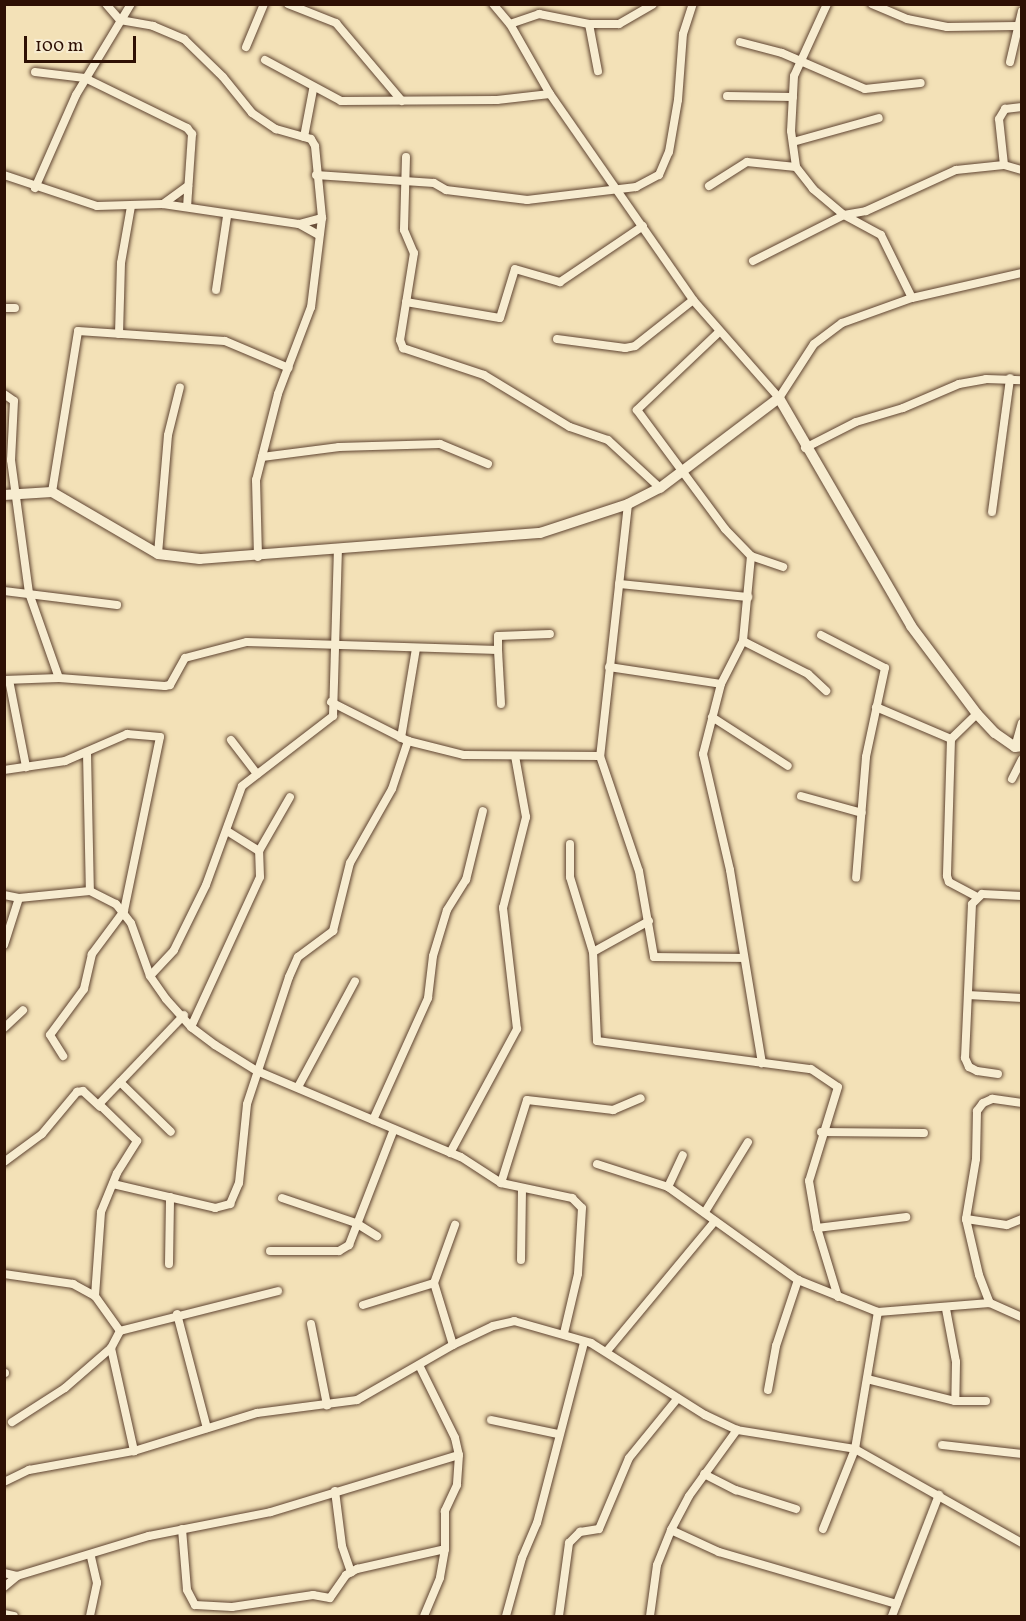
<!DOCTYPE html>
<style>
body{margin:0}
#map{position:relative;width:1026px;height:1621px;overflow:hidden;background:#f3e1b7;font-family:Vollkorn,serif}
div>[style]{position:absolute}
[style*='--x']{left:calc(var(--x)*1px);top:calc(var(--y)*1px);width:calc(var(--w)*1px);rotate:calc(var(--a)*1deg)}
.roads{filter:drop-shadow(0 0 2px #5f4431) drop-shadow(0 0 2px #5f4431)}
.minor>*{height:8px;margin:-4px;padding:0 4px;transform-origin:4px;border-radius:4px;background:#f7ecd0}
.tertiary>*{height:10px;margin:-5px;padding:0 5px;transform-origin:5px;border-radius:5px;background:#f7ecd0}
span{translate:-50% -50%;white-space:nowrap;text-align:center;line-height:1.15;-webkit-text-stroke:4.5px #f7ecd0;paint-order:stroke}
.frame{position:absolute;inset:0;border:6px solid #2e1004;pointer-events:none}
.scale{position:absolute;left:24px;top:36px;width:112px;height:27px;box-sizing:border-box;border:3px solid #2e1004;border-top:0;padding-left:8px;font-size:18px;line-height:21px;white-space:nowrap;color:#2e1004;-webkit-text-stroke:4px #f7ecd0;paint-order:stroke}
</style>
<div id="map">
<div class="roads">
<div class="minor">
<i style="--x:106;--y:4;--w:21;--a:49"></i>
<i style="--x:120;--y:20;--w:34;--a:10"></i>
<i style="--x:153;--y:26;--w:34;--a:23"></i>
<i style="--x:184;--y:39;--w:54;--a:44.3"></i>
<i style="--x:223;--y:77;--w:46;--a:51.1"></i>
<i style="--x:252;--y:113;--w:29;--a:34"></i>
<i style="--x:276;--y:129;--w:36;--a:16"></i>
<i style="--x:311;--y:139;--w:8;--a:60"></i>
<i style="--x:315;--y:146;--w:72;--a:84.4"></i>
<i style="--x:322;--y:218;--w:90;--a:97"></i>
<i style="--x:311;--y:307;--w:93;--a:110.8"></i>
<i style="--x:278;--y:394;--w:89;--a:104.3"></i>
<i style="--x:256;--y:480;--w:77;--a:88.5"></i>
<i style="--x:288;--y:4;--w:52;--a:21.6"></i>
<i style="--x:336;--y:23;--w:102;--a:49.8"></i>
<i style="--x:493;--y:4;--w:26;--a:50"></i>
<i style="--x:510;--y:24;--w:81;--a:60.3"></i>
<i style="--x:550;--y:94;--w:251;--a:55.2"></i>
<i style="--x:693;--y:300;--w:130;--a:48.7"></i>
<i style="--x:779;--y:398;--w:64;--a:-57.1"></i>
<i style="--x:814;--y:344;--w:35;--a:-37"></i>
<i style="--x:842;--y:323;--w:74;--a:-19.7"></i>
<i style="--x:912;--y:298;--w:113;--a:-12.8"></i>
<i style="--x:827;--y:4;--w:79;--a:114.6"></i>
<i style="--x:794;--y:76;--w:55;--a:93.1"></i>
<i style="--x:791;--y:131;--w:36;--a:82"></i>
<i style="--x:796;--y:167;--w:28;--a:52"></i>
<i style="--x:813;--y:189;--w:40;--a:40"></i>
<i style="--x:844;--y:215;--w:42;--a:28.4"></i>
<i style="--x:881;--y:235;--w:70;--a:63.8"></i>
<i style="--x:872;--y:4;--w:38;--a:23"></i>
<i style="--x:907;--y:19;--w:41;--a:11.3"></i>
<i style="--x:947;--y:27;--w:72;--a:-0.8"></i>
<i style="--x:510;--y:24;--w:31;--a:-19"></i>
<i style="--x:539;--y:14;--w:51;--a:11.3"></i>
<i style="--x:589;--y:24;--w:48;--a:79.2"></i>
<i style="--x:589;--y:24;--w:30;--a:0"></i>
<i style="--x:619;--y:24;--w:39;--a:-30"></i>
<i style="--x:740;--y:42;--w:43;--a:14.7"></i>
<i style="--x:782;--y:53;--w:90;--a:23.4"></i>
<i style="--x:865;--y:89;--w:56;--a:-6.1"></i>
<i style="--x:246;--y:47;--w:47;--a:-67.3"></i>
<i style="--x:265;--y:60;--w:86;--a:28.3"></i>
<i style="--x:341;--y:101;--w:156;--a:-0.4"></i>
<i style="--x:497;--y:100;--w:53;--a:-6.5"></i>
<i style="--x:1010;--y:62;--w:52;--a:-76.8"></i>
<i style="--x:35;--y:72;--w:50;--a:6.8"></i>
<i style="--x:85;--y:78;--w:114;--a:26.1"></i>
<i style="--x:187;--y:128;--w:8;--a:50"></i>
<i style="--x:192;--y:134;--w:73;--a:93.9"></i>
<i style="--x:727;--y:96;--w:66;--a:0.9"></i>
<i style="--x:304;--y:137;--w:48;--a:-79.2"></i>
<i style="--x:793;--y:142;--w:89;--a:-15.6"></i>
<i style="--x:406;--y:157;--w:73;--a:91.6"></i>
<i style="--x:404;--y:230;--w:25;--a:67"></i>
<i style="--x:414;--y:253;--w:88;--a:99.1"></i>
<i style="--x:400;--y:340;--w:9;--a:69"></i>
<i style="--x:403;--y:348;--w:85;--a:18.4"></i>
<i style="--x:484;--y:375;--w:100;--a:31.2"></i>
<i style="--x:570;--y:427;--w:40;--a:18.9"></i>
<i style="--x:608;--y:440;--w:71;--a:42.7"></i>
<i style="--x:1004;--y:165;--w:46;--a:-96.2"></i>
<i style="--x:999;--y:119;--w:12;--a:-59"></i>
<i style="--x:1005;--y:109;--w:17;--a:-7"></i>
<i style="--x:4;--y:175;--w:98;--a:18.4"></i>
<i style="--x:97;--y:206;--w:66;--a:-1.7"></i>
<i style="--x:163;--y:204;--w:137;--a:8.4"></i>
<i style="--x:299;--y:224;--w:24;--a:-15"></i>
<i style="--x:316;--y:175;--w:118;--a:3.9"></i>
<i style="--x:434;--y:183;--w:14;--a:30"></i>
<i style="--x:446;--y:190;--w:82;--a:7"></i>
<i style="--x:527;--y:200;--w:110;--a:-6.8"></i>
<i style="--x:636;--y:187;--w:26;--a:-28"></i>
<i style="--x:659;--y:175;--w:25;--a:-67"></i>
<i style="--x:669;--y:152;--w:53;--a:-80.2"></i>
<i style="--x:678;--y:100;--w:66;--a:-85.7"></i>
<i style="--x:683;--y:34;--w:32;--a:-72"></i>
<i style="--x:709;--y:186;--w:45;--a:-32.3"></i>
<i style="--x:747;--y:162;--w:49;--a:5.8"></i>
<i style="--x:35;--y:188;--w:102;--a:-66.2"></i>
<i style="--x:76;--y:95;--w:106;--a:-58.9"></i>
<i style="--x:163;--y:204;--w:31;--a:-36"></i>
<i style="--x:299;--y:224;--w:23;--a:29"></i>
<i style="--x:753;--y:261;--w:102;--a:-26.8"></i>
<i style="--x:844;--y:215;--w:22;--a:-10"></i>
<i style="--x:866;--y:211;--w:99;--a:-24.5"></i>
<i style="--x:956;--y:170;--w:48;--a:-5.9"></i>
<i style="--x:1004;--y:165;--w:19;--a:16"></i>
<i style="--x:216;--y:290;--w:75;--a:-81.5"></i>
<i style="--x:406;--y:302;--w:95;--a:9.7"></i>
<i style="--x:500;--y:318;--w:51;--a:-73"></i>
<i style="--x:515;--y:269;--w:47;--a:16.1"></i>
<i style="--x:560;--y:282;--w:100;--a:-34"></i>
<i style="--x:4;--y:308;--w:11;--a:0"></i>
<i style="--x:718;--y:333;--w:112;--a:136.5"></i>
<i style="--x:637;--y:410;--w:148;--a:53.5"></i>
<i style="--x:725;--y:529;--w:37;--a:46"></i>
<i style="--x:751;--y:556;--w:34;--a:19"></i>
<i style="--x:119;--y:334;--w:71;--a:-88.4"></i>
<i style="--x:121;--y:263;--w:58;--a:-80"></i>
<i style="--x:557;--y:339;--w:69;--a:7.5"></i>
<i style="--x:625;--y:348;--w:10;--a:-11"></i>
<i style="--x:635;--y:346;--w:74;--a:-38.4"></i>
<i style="--x:4;--y:394;--w:12;--a:35"></i>
<i style="--x:14;--y:401;--w:59;--a:92.9"></i>
<i style="--x:11;--y:460;--w:134;--a:82.3"></i>
<i style="--x:29;--y:593;--w:90;--a:70.6"></i>
<i style="--x:805;--y:448;--w:57;--a:-27"></i>
<i style="--x:856;--y:422;--w:49;--a:-16.6"></i>
<i style="--x:903;--y:408;--w:61;--a:-23.2"></i>
<i style="--x:959;--y:384;--w:27;--a:-10"></i>
<i style="--x:986;--y:379;--w:36;--a:2"></i>
<i style="--x:262;--y:457;--w:78;--a:-7.4"></i>
<i style="--x:339;--y:447;--w:101;--a:-1.7"></i>
<i style="--x:440;--y:444;--w:52;--a:22.6"></i>
<i style="--x:52;--y:492;--w:163;--a:-80.8"></i>
<i style="--x:78;--y:331;--w:147;--a:3.9"></i>
<i style="--x:225;--y:341;--w:69;--a:22.9"></i>
<i style="--x:628;--y:504;--w:254;--a:96.3"></i>
<i style="--x:600;--y:756;--w:121;--a:71.3"></i>
<i style="--x:639;--y:871;--w:87;--a:80.1"></i>
<i style="--x:654;--y:957;--w:90;--a:0.6"></i>
<i style="--x:992;--y:512;--w:135;--a:-82.3"></i>
<i style="--x:158;--y:554;--w:119;--a:-85.2"></i>
<i style="--x:168;--y:435;--w:49;--a:-76"></i>
<i style="--x:751;--y:556;--w:85;--a:95.4"></i>
<i style="--x:743;--y:641;--w:48;--a:117.1"></i>
<i style="--x:721;--y:684;--w:72;--a:104.4"></i>
<i style="--x:703;--y:754;--w:119;--a:76.9"></i>
<i style="--x:730;--y:870;--w:196;--a:80.6"></i>
<i style="--x:619;--y:584;--w:130;--a:5.8"></i>
<i style="--x:4;--y:591;--w:114;--a:7.1"></i>
<i style="--x:821;--y:635;--w:72;--a:27.3"></i>
<i style="--x:885;--y:668;--w:91;--a:102.1"></i>
<i style="--x:866;--y:757;--w:121;--a:94.7"></i>
<i style="--x:743;--y:641;--w:73;--a:26.9"></i>
<i style="--x:808;--y:674;--w:25;--a:43"></i>
<i style="--x:498;--y:650;--w:54;--a:86.8"></i>
<i style="--x:609;--y:667;--w:113;--a:8.6"></i>
<i style="--x:4;--y:680;--w:55;--a:-2.1"></i>
<i style="--x:59;--y:678;--w:106;--a:4.3"></i>
<i style="--x:165;--y:686;--w:5;--a:-11"></i>
<i style="--x:170;--y:685;--w:31;--a:-61"></i>
<i style="--x:185;--y:658;--w:64;--a:-14.5"></i>
<i style="--x:247;--y:642;--w:251;--a:1.8"></i>
<i style="--x:498;--y:650;--w:14;--a:-90"></i>
<i style="--x:498;--y:636;--w:52;--a:-2.2"></i>
<i style="--x:9;--y:680;--w:89;--a:78.9"></i>
<i style="--x:331;--y:702;--w:86;--a:26.9"></i>
<i style="--x:408;--y:741;--w:58;--a:14"></i>
<i style="--x:464;--y:755;--w:136;--a:0.4"></i>
<i style="--x:876;--y:707;--w:82;--a:23.1"></i>
<i style="--x:951;--y:739;--w:36;--a:-44"></i>
<i style="--x:712;--y:717;--w:90;--a:32.8"></i>
<i style="--x:401;--y:738;--w:91;--a:-80.5"></i>
<i style="--x:951;--y:739;--w:137;--a:91.7"></i>
<i style="--x:947;--y:876;--w:6;--a:72"></i>
<i style="--x:949;--y:882;--w:32;--a:28"></i>
<i style="--x:231;--y:740;--w:43;--a:52.6"></i>
<i style="--x:1015;--y:747;--w:25;--a:-74"></i>
<i style="--x:87;--y:753;--w:138;--a:88.8"></i>
<i style="--x:4;--y:770;--w:62;--a:-8.4"></i>
<i style="--x:65;--y:761;--w:68;--a:-23.5"></i>
<i style="--x:127;--y:734;--w:33;--a:5"></i>
<i style="--x:160;--y:737;--w:178;--a:101.7"></i>
<i style="--x:124;--y:911;--w:54;--a:126.7"></i>
<i style="--x:92;--y:954;--w:36;--a:103"></i>
<i style="--x:84;--y:989;--w:57;--a:126.5"></i>
<i style="--x:50;--y:1035;--w:25;--a:58"></i>
<i style="--x:1012;--y:779;--w:22;--a:-63"></i>
<i style="--x:801;--y:796;--w:63;--a:15.6"></i>
<i style="--x:570;--y:844;--w:33;--a:90"></i>
<i style="--x:570;--y:877;--w:78;--a:73"></i>
<i style="--x:593;--y:952;--w:89;--a:87.4"></i>
<i style="--x:597;--y:1041;--w:216;--a:7.5"></i>
<i style="--x:811;--y:1069;--w:32;--a:34"></i>
<i style="--x:838;--y:1087;--w:98;--a:107.1"></i>
<i style="--x:809;--y:1181;--w:48;--a:80.3"></i>
<i style="--x:817;--y:1228;--w:72;--a:73.1"></i>
<i style="--x:259;--y:851;--w:62;--a:-60.1"></i>
<i style="--x:4;--y:895;--w:15;--a:11"></i>
<i style="--x:19;--y:898;--w:71;--a:-5.6"></i>
<i style="--x:90;--y:891;--w:29;--a:27"></i>
<i style="--x:116;--y:904;--w:24;--a:52"></i>
<i style="--x:131;--y:923;--w:56;--a:70.3"></i>
<i style="--x:150;--y:976;--w:28;--a:55"></i>
<i style="--x:166;--y:999;--w:38;--a:48"></i>
<i style="--x:191;--y:1027;--w:30;--a:37"></i>
<i style="--x:215;--y:1045;--w:49;--a:31.8"></i>
<i style="--x:257;--y:1071;--w:221;--a:22.9"></i>
<i style="--x:461;--y:1157;--w:48;--a:33"></i>
<i style="--x:501;--y:1183;--w:73;--a:11.9"></i>
<i style="--x:572;--y:1198;--w:14;--a:45"></i>
<i style="--x:582;--y:1208;--w:66;--a:93.5"></i>
<i style="--x:578;--y:1274;--w:61;--a:103.3"></i>
<i style="--x:4;--y:945;--w:49;--a:-72.3"></i>
<i style="--x:593;--y:952;--w:64;--a:-29"></i>
<i style="--x:150;--y:976;--w:35;--a:-47"></i>
<i style="--x:174;--y:950;--w:72;--a:-63.8"></i>
<i style="--x:206;--y:885;--w:105;--a:-70"></i>
<i style="--x:242;--y:786;--w:115;--a:-37.6"></i>
<i style="--x:333;--y:716;--w:165;--a:-88.3"></i>
<i style="--x:968;--y:995;--w:54;--a:3.2"></i>
<i style="--x:191;--y:1027;--w:165;--a:-65.3"></i>
<i style="--x:260;--y:877;--w:26;--a:-92"></i>
<i style="--x:259;--y:851;--w:36;--a:-148"></i>
<i style="--x:4;--y:1028;--w:26;--a:-43"></i>
<i style="--x:998;--y:1074;--w:21;--a:-172"></i>
<i style="--x:977;--y:1071;--w:9;--a:-153"></i>
<i style="--x:969;--y:1067;--w:10;--a:-114"></i>
<i style="--x:965;--y:1058;--w:154;--a:-87.4"></i>
<i style="--x:972;--y:904;--w:14;--a:-45"></i>
<i style="--x:982;--y:894;--w:40;--a:2.9"></i>
<i style="--x:120;--y:1082;--w:71;--a:44.4"></i>
<i style="--x:298;--y:1087;--w:120;--a:-61.7"></i>
<i style="--x:1022;--y:1103;--w:30;--a:-172"></i>
<i style="--x:992;--y:1099;--w:10;--a:156"></i>
<i style="--x:983;--y:1103;--w:10;--a:127"></i>
<i style="--x:977;--y:1111;--w:48;--a:91.2"></i>
<i style="--x:976;--y:1159;--w:61;--a:99.5"></i>
<i style="--x:966;--y:1219;--w:57;--a:76.9"></i>
<i style="--x:979;--y:1275;--w:30;--a:69"></i>
<i style="--x:990;--y:1303;--w:35;--a:24"></i>
<i style="--x:373;--y:1120;--w:134;--a:-65.7"></i>
<i style="--x:428;--y:998;--w:42;--a:-83.2"></i>
<i style="--x:433;--y:956;--w:48;--a:-73.1"></i>
<i style="--x:447;--y:910;--w:36;--a:-58"></i>
<i style="--x:466;--y:880;--w:71;--a:-76.2"></i>
<i style="--x:821;--y:1132;--w:103;--a:0.6"></i>
<i style="--x:450;--y:1153;--w:141;--a:-61.6"></i>
<i style="--x:517;--y:1029;--w:122;--a:-96.6"></i>
<i style="--x:503;--y:908;--w:94;--a:-75.8"></i>
<i style="--x:526;--y:817;--w:62;--a:-100.2"></i>
<i style="--x:4;--y:1162;--w:47;--a:-36.4"></i>
<i style="--x:42;--y:1134;--w:55;--a:-50.2"></i>
<i style="--x:77;--y:1092;--w:6;--a:-9"></i>
<i style="--x:83;--y:1091;--w:23;--a:43"></i>
<i style="--x:597;--y:1164;--w:75;--a:17.9"></i>
<i style="--x:668;--y:1187;--w:160;--a:35.6"></i>
<i style="--x:798;--y:1280;--w:86;--a:21.8"></i>
<i style="--x:878;--y:1312;--w:112;--a:-4.6"></i>
<i style="--x:501;--y:1183;--w:87;--a:-72.6"></i>
<i style="--x:527;--y:1100;--w:87;--a:6.6"></i>
<i style="--x:613;--y:1110;--w:30;--a:-23"></i>
<i style="--x:113;--y:1184;--w:105;--a:13.2"></i>
<i style="--x:215;--y:1208;--w:16;--a:-15"></i>
<i style="--x:230;--y:1204;--w:23;--a:-67"></i>
<i style="--x:239;--y:1183;--w:79;--a:-84.2"></i>
<i style="--x:247;--y:1104;--w:134;--a:-71.7"></i>
<i style="--x:289;--y:977;--w:22;--a:-66"></i>
<i style="--x:298;--y:957;--w:44;--a:-36.6"></i>
<i style="--x:333;--y:931;--w:70;--a:-76"></i>
<i style="--x:350;--y:863;--w:85;--a:-60.4"></i>
<i style="--x:392;--y:789;--w:51;--a:-71.6"></i>
<i style="--x:668;--y:1187;--w:35;--a:-65"></i>
<i style="--x:282;--y:1198;--w:78;--a:18.7"></i>
<i style="--x:356;--y:1223;--w:25;--a:32"></i>
<i style="--x:705;--y:1212;--w:82;--a:-58.4"></i>
<i style="--x:966;--y:1219;--w:41;--a:8.3"></i>
<i style="--x:1007;--y:1225;--w:16;--a:-22"></i>
<i style="--x:817;--y:1228;--w:90;--a:-7"></i>
<i style="--x:270;--y:1251;--w:69;--a:0"></i>
<i style="--x:339;--y:1251;--w:12;--a:-31"></i>
<i style="--x:349;--y:1245;--w:124;--a:-68.8"></i>
<i style="--x:521;--y:1260;--w:70;--a:-89.2"></i>
<i style="--x:169;--y:1264;--w:67;--a:-89.1"></i>
<i style="--x:4;--y:1274;--w:70;--a:8.2"></i>
<i style="--x:73;--y:1284;--w:25;--a:29"></i>
<i style="--x:95;--y:1296;--w:43;--a:54.5"></i>
<i style="--x:120;--y:1331;--w:19;--a:118"></i>
<i style="--x:111;--y:1348;--w:61;--a:139"></i>
<i style="--x:65;--y:1388;--w:63;--a:147.3"></i>
<i style="--x:95;--y:1296;--w:84;--a:-85.9"></i>
<i style="--x:101;--y:1212;--w:42;--a:-67.7"></i>
<i style="--x:117;--y:1173;--w:38;--a:-58"></i>
<i style="--x:137;--y:1141;--w:53;--a:-135.8"></i>
<i style="--x:99;--y:1104;--w:123;--a:-46.3"></i>
<i style="--x:363;--y:1305;--w:74;--a:-17.2"></i>
<i style="--x:946;--y:1309;--w:54;--a:79.3"></i>
<i style="--x:956;--y:1362;--w:39;--a:91"></i>
<i style="--x:177;--y:1314;--w:118;--a:75.3"></i>
<i style="--x:311;--y:1324;--w:83;--a:78.8"></i>
<i style="--x:120;--y:1331;--w:163;--a:-14.2"></i>
<i style="--x:453;--y:1345;--w:65;--a:-107"></i>
<i style="--x:434;--y:1283;--w:62;--a:-70.1"></i>
<i style="--x:111;--y:1348;--w:106;--a:77.4"></i>
<i style="--x:607;--y:1351;--w:169;--a:-50.3"></i>
<i style="--x:419;--y:1365;--w:81;--a:63.7"></i>
<i style="--x:455;--y:1438;--w:17;--a:77"></i>
<i style="--x:459;--y:1455;--w:30;--a:94"></i>
<i style="--x:457;--y:1485;--w:29;--a:115"></i>
<i style="--x:445;--y:1511;--w:38;--a:90"></i>
<i style="--x:445;--y:1549;--w:29;--a:100"></i>
<i style="--x:440;--y:1578;--w:41;--a:112.8"></i>
<i style="--x:4;--y:1373;--w:1;--a:0"></i>
<i style="--x:867;--y:1379;--w:91;--a:14"></i>
<i style="--x:955;--y:1401;--w:31;--a:0"></i>
<i style="--x:768;--y:1390;--w:45;--a:-79.7"></i>
<i style="--x:776;--y:1346;--w:70;--a:-71.6"></i>
<i style="--x:491;--y:1420;--w:68;--a:11.8"></i>
<i style="--x:942;--y:1445;--w:81;--a:6.4"></i>
<i style="--x:704;--y:1474;--w:36;--a:27"></i>
<i style="--x:736;--y:1490;--w:63;--a:17.6"></i>
<i style="--x:4;--y:1482;--w:28;--a:-26"></i>
<i style="--x:29;--y:1470;--w:107;--a:-10.3"></i>
<i style="--x:134;--y:1451;--w:129;--a:-17.2"></i>
<i style="--x:257;--y:1413;--w:101;--a:-7.4"></i>
<i style="--x:357;--y:1400;--w:111;--a:-29.8"></i>
<i style="--x:453;--y:1345;--w:44;--a:-25.4"></i>
<i style="--x:493;--y:1326;--w:22;--a:-13"></i>
<i style="--x:514;--y:1321;--w:80;--a:15.9"></i>
<i style="--x:591;--y:1343;--w:135;--a:32.3"></i>
<i style="--x:705;--y:1415;--w:35;--a:25"></i>
<i style="--x:737;--y:1430;--w:120;--a:9.1"></i>
<i style="--x:855;--y:1449;--w:192;--a:29.4"></i>
<i style="--x:335;--y:1491;--w:55;--a:82.7"></i>
<i style="--x:342;--y:1546;--w:28;--a:71"></i>
<i style="--x:182;--y:1529;--w:61;--a:85.3"></i>
<i style="--x:187;--y:1590;--w:17;--a:62"></i>
<i style="--x:195;--y:1605;--w:37;--a:3"></i>
<i style="--x:232;--y:1607;--w:82;--a:-8.4"></i>
<i style="--x:313;--y:1595;--w:17;--a:10"></i>
<i style="--x:330;--y:1598;--w:28;--a:-55"></i>
<i style="--x:346;--y:1575;--w:13;--a:-29"></i>
<i style="--x:357;--y:1569;--w:90;--a:-12.8"></i>
<i style="--x:823;--y:1529;--w:86;--a:-68.2"></i>
<i style="--x:855;--y:1449;--w:139;--a:-80.5"></i>
<i style="--x:671;--y:1530;--w:53;--a:24.6"></i>
<i style="--x:719;--y:1552;--w:185;--a:16.3"></i>
<i style="--x:4;--y:1573;--w:13;--a:13"></i>
<i style="--x:17;--y:1576;--w:138;--a:-16.9"></i>
<i style="--x:149;--y:1536;--w:124;--a:-11.1"></i>
<i style="--x:271;--y:1512;--w:196;--a:-16.9"></i>
<i style="--x:4;--y:1587;--w:17;--a:-40"></i>
<i style="--x:4;--y:1614;--w:10;--a:11"></i>
<i style="--x:90;--y:1616;--w:34;--a:-78"></i>
<i style="--x:97;--y:1583;--w:28;--a:-103"></i>
<i style="--x:506;--y:1616;--w:60;--a:-74.6"></i>
<i style="--x:522;--y:1558;--w:38;--a:-67"></i>
<i style="--x:537;--y:1523;--w:187;--a:-75.4"></i>
<i style="--x:559;--y:1616;--w:74;--a:-82.2"></i>
<i style="--x:569;--y:1543;--w:16;--a:-45"></i>
<i style="--x:580;--y:1532;--w:19;--a:-9"></i>
<i style="--x:599;--y:1529;--w:77;--a:-67.1"></i>
<i style="--x:629;--y:1458;--w:77;--a:-50.8"></i>
<i style="--x:650;--y:1616;--w:51;--a:-82.2"></i>
<i style="--x:657;--y:1565;--w:38;--a:-68"></i>
<i style="--x:671;--y:1530;--w:38;--a:-62"></i>
<i style="--x:689;--y:1496;--w:82;--a:-54"></i>
<i style="--x:892;--y:1616;--w:130;--a:-68.8"></i>
</div>
<div class="tertiary">
<i style="--x:4;--y:495;--w:48;--a:-3.6"></i>
<i style="--x:52;--y:492;--w:123;--a:30.3"></i>
<i style="--x:158;--y:554;--w:42;--a:6.8"></i>
<i style="--x:200;--y:559;--w:341;--a:-4.4"></i>
<i style="--x:540;--y:533;--w:93;--a:-18.2"></i>
<i style="--x:628;--y:504;--w:36;--a:-27"></i>
<i style="--x:660;--y:488;--w:149;--a:-37.1"></i>
<i style="--x:779;--y:398;--w:263;--a:59.9"></i>
<i style="--x:911;--y:626;--w:110;--a:53.1"></i>
<i style="--x:977;--y:714;--w:26;--a:47"></i>
<i style="--x:995;--y:733;--w:24;--a:35"></i>
<i style="--x:1015;--y:747;--w:7;--a:-8"></i>
</div>
</div>
<div class="frame"></div>
<div class="scale">100 m</div>
</div>
